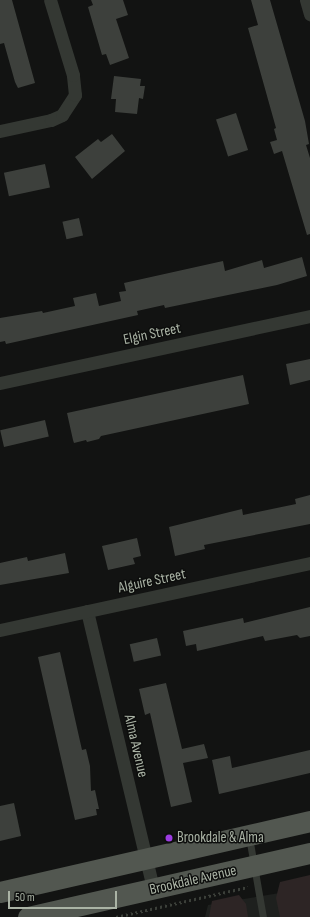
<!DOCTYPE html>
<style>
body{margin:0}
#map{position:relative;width:310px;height:917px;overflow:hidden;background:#121312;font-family:"Sofia Sans Condensed",sans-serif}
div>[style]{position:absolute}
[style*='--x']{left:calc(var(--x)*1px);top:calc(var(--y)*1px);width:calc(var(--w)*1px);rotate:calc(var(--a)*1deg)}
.built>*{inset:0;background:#1e201e}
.green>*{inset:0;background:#2d2525}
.building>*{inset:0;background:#3d403c;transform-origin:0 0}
.path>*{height:2.5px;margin-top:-1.25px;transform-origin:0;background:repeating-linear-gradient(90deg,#3b3f39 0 2px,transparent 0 5px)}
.lane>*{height:7px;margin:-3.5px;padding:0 3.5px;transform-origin:3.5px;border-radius:3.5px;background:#343833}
.street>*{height:13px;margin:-6.5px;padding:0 6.5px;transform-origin:6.5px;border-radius:6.5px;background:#343833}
.primary>*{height:21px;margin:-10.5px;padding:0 10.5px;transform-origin:10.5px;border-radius:10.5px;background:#525750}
.dots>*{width:11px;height:11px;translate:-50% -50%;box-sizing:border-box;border:2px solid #0d0e0d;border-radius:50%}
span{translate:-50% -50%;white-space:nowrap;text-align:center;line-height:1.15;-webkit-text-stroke:3px #0d0e0d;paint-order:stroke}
.street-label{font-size:15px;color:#aab3a5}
.poi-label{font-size:15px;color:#aab3a5}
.left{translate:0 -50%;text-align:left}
.scale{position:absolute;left:8px;top:891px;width:109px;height:18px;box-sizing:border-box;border:2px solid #aab3a5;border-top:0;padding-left:5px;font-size:12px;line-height:14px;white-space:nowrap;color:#aab3a5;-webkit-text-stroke:3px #0d0e0d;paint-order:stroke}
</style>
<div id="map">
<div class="built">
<i style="clip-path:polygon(310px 888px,310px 917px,205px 917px,208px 905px)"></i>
</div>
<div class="green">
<i style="clip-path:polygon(310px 875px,310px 917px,280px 917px,276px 898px,280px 882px)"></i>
<i style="clip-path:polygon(239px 895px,246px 904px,248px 917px,209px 917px,212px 901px)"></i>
</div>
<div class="building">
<i style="clip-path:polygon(0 0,12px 0,35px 83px,18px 88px,15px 82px,4px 43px,0 44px)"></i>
<i style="clip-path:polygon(91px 0,123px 0,128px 15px,116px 19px,129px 58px,110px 65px,106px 54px,102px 55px,88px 7px,93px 5px)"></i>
<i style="clip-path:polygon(251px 0,270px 0,305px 121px,309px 144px,306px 145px,310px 158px,310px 234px,307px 235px,282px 151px,274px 154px,270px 142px,277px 140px,274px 129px,276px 128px,248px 28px,258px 25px)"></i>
<i style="clip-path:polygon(114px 76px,141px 79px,140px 86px,145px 86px,143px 99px,139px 98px,137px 114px,115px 112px,116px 99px,111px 99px)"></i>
<i style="left:236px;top:113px;width:39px;height:21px;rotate:72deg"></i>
<i style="clip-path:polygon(112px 134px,125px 151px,92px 179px,75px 157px,98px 139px,101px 142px)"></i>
<i style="left:45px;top:164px;width:24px;height:42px;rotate:78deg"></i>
<i style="left:79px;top:218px;width:18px;height:17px;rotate:77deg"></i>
<i style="clip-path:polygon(302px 257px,307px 276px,277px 285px,165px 308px,164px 305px,137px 311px,138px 315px,6px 344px,5px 341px,0 342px,0 318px,42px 311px,43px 313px,75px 306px,73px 298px,96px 293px,99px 306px,121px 301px,119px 292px,126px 291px,124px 283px,223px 261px,225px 271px,262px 260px,264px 268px)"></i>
<i style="clip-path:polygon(310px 359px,310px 380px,290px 385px,286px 364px)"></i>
<i style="clip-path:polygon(243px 375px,249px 404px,101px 436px,99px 439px,87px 442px,86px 440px,74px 443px,73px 440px,67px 413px)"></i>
<i style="left:45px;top:420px;width:17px;height:46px;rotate:77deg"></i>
<i style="clip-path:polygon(310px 495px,310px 524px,204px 545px,205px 549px,175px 556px,169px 527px,242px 509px,243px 515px,296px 504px,295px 499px)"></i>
<i style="clip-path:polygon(137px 538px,141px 556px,133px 558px,135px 564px,108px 570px,102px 546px)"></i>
<i style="clip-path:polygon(65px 553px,69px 573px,0 585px,0 563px,27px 557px,28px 561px)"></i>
<i style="clip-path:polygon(310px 607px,310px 636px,300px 638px,297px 635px,265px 641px,263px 636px,197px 651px,196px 644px,186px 646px,183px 631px,243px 618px,244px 623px)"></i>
<i style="left:157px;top:638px;width:18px;height:28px;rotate:77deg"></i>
<i style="clip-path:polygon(60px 652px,82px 750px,86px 749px,90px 766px,91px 791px,95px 790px,99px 809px,96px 809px,97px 815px,75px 820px,38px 657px)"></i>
<i style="clip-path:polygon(166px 683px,182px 749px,204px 744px,208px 758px,183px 763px,192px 802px,171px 807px,150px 713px,145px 715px,139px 689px)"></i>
<i style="clip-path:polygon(310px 750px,310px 773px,219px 794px,212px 760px,230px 756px,232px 768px)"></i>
<i style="clip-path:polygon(14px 803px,21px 836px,0 841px,0 806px)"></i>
</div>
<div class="path">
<i style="--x:116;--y:917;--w:135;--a:-12.8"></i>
</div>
<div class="lane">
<i style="--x:249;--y:837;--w:81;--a:80.1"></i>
</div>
<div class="street">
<i style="--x:306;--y:0;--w:15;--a:74"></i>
<i style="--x:0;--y:131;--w:52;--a:-12.2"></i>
<i style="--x:51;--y:120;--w:12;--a:-24"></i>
<i style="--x:62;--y:115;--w:24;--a:-57"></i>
<i style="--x:75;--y:95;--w:20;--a:-96"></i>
<i style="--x:73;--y:75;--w:78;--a:-107"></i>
<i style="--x:0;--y:383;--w:317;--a:-12.2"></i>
<i style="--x:87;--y:611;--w:286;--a:76.6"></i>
<i style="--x:0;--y:630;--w:317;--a:-12.2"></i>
</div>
<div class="primary">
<i style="--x:0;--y:892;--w:318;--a:-12.9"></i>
<i style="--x:28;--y:917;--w:289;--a:-12.8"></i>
</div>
<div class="dots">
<i style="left:169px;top:838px;background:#9c3ce1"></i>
</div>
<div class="street-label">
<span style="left:152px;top:334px;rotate:-12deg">Elgin Street</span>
<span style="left:152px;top:581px;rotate:-12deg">Alguire Street</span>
<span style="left:136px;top:746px;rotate:77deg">Alma Avenue</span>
<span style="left:193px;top:880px;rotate:-13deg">Brookdale Avenue</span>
</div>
<div class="poi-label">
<span class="left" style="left:177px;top:838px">Brookdale &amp; Alma</span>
</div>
<div class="scale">50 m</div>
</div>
